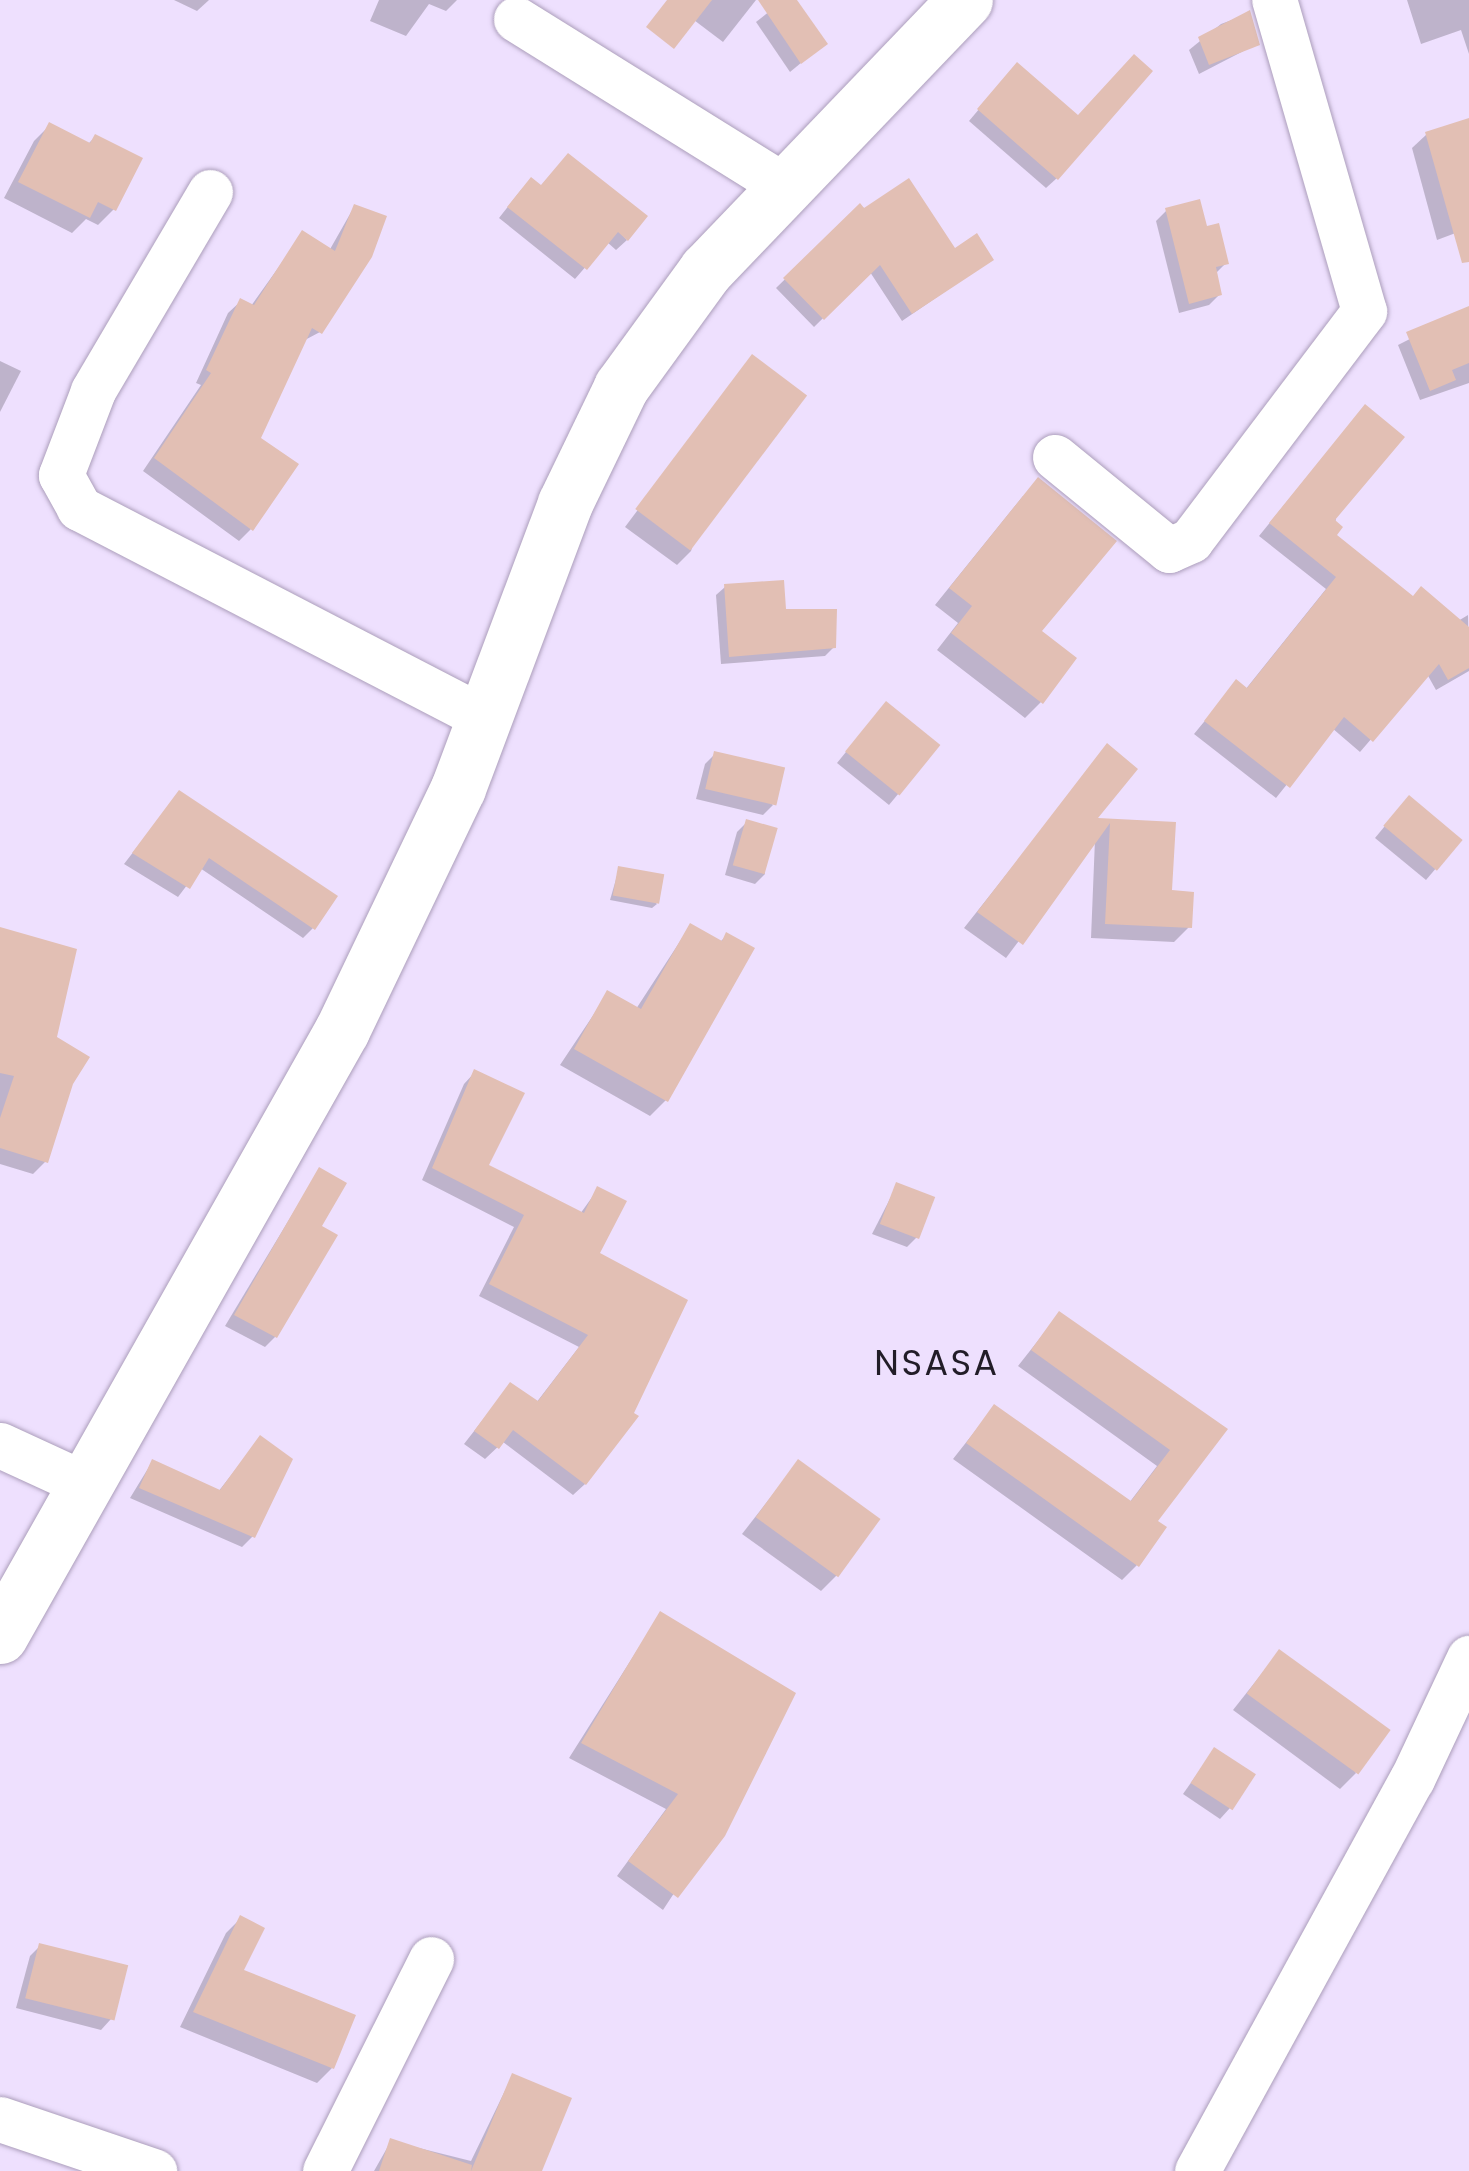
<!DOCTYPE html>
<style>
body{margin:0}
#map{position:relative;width:1469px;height:2171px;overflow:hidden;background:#eee0fe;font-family:Poppins,sans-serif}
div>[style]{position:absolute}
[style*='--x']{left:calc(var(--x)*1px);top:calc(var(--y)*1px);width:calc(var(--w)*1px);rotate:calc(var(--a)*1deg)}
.shadow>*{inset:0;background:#0003}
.building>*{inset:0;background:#e2bfb4;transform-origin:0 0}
.roads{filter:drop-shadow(0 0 2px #ac9ebb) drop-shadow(0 0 2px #ac9ebb)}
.minor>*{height:45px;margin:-22.5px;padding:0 22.5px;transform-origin:22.5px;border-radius:22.5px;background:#fff}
.tertiary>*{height:55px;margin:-27.5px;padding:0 27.5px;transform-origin:27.5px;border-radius:27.5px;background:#fff}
span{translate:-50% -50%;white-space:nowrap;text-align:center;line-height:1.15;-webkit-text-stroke:9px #eee0fe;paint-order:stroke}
.quarter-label{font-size:35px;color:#221d28;letter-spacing:2.5px}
</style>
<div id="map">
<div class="shadow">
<i style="clip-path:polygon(174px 0,209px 0,197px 11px)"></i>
<i style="clip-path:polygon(379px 0,457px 0,446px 11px,429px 4px,406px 36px,370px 21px)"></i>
<i style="clip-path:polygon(690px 0,756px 0,723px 42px,682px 11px)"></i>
<i style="clip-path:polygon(784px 0,794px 0,824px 44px,790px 72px,756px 22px)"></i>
<i style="clip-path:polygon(1407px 0,1469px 0,1469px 54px,1461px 30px,1421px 44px)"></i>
<i style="clip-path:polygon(1248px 14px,1257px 44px,1199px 74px,1189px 50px,1221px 24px)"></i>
<i style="clip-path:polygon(1007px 76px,1077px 118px,1057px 178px,1046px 188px,969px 121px)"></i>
<i style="clip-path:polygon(1469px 121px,1469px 228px,1437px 240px,1412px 148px,1427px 134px)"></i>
<i style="clip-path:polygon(50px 125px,88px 144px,95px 137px,114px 209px,98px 225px,86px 219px,72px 233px,4px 198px,34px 141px)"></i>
<i style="clip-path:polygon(558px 166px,627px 240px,616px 250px,607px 242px,575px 279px,499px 218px,521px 190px,540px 187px)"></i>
<i style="clip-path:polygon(860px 206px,954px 251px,991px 260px,902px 321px,870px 272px,814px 327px,776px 288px)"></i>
<i style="clip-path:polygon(354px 207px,320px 332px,303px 341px,258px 439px,251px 529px,239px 541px,143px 471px,201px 385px,196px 383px,228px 313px,241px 301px,251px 306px,303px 233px,329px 251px)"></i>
<i style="clip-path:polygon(1167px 210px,1205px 229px,1226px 263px,1215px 274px,1220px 294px,1209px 305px,1179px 313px,1156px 221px)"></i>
<i style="clip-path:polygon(1469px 309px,1469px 383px,1420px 400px,1398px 345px)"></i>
<i style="clip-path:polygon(752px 358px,691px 551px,677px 565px,625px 527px)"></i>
<i style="clip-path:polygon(0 361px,21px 371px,0 412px)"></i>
<i style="clip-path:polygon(1354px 419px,1333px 535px,1412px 598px,1458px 621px,1468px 615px,1469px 671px,1436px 690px,1427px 674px,1360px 752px,1332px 728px,1276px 798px,1194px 734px,1236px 683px,1245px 690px,1326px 589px,1259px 536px)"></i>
<i style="clip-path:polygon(1023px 496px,1041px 702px,1025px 718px,937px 650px,958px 623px,935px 605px)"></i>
<i style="clip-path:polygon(725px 587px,784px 612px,834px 647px,825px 656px,721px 664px,716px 595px)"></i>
<i style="clip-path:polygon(876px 715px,938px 746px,889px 805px,837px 763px)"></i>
<i style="clip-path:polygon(1107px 747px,1093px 820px,1173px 824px,1169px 893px,1189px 927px,1174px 942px,1091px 938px,1095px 839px,1006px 958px,964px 928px)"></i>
<i style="clip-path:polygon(715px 754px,773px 805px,763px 815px,696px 799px,705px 764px)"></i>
<i style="clip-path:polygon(179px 793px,313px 928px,303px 938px,200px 868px,178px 897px,124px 864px)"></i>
<i style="clip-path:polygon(1399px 809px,1460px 840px,1426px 880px,1375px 838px)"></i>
<i style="clip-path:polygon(747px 822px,765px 874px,755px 884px,725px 875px,737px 832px)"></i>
<i style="clip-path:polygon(619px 869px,657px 904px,652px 908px,610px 900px)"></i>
<i style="clip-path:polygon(690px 926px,720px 942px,727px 935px,666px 1100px,650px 1116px,560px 1065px,608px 993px,636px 1009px)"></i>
<i style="clip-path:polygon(0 931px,71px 1083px,45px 1162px,33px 1174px,0 1164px)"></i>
<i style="clip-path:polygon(475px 1072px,486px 1166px,580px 1214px,598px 1189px,585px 1484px,573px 1495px,503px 1442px,485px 1459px,464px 1444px,510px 1385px,536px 1403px,579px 1347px,479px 1296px,514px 1227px,422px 1180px,464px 1084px)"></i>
<i style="clip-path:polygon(319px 1170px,319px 1227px,275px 1337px,265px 1347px,225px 1326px)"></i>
<i style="clip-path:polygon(897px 1185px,917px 1237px,907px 1247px,872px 1234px)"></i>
<i style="clip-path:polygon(1059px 1314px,1225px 1430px,1155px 1522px,1137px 1565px,1122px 1580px,953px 1459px,994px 1407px,1129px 1503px,1157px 1466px,1018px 1366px)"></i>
<i style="clip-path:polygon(260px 1438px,253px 1536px,242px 1547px,130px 1498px,152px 1462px,218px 1492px)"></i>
<i style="clip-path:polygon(798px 1462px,837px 1575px,821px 1591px,742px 1534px)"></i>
<i style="clip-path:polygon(660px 1614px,766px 1753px,663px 1910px,617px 1876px,666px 1809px,569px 1758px)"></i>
<i style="clip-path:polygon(1279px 1652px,1356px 1773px,1340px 1789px,1233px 1710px)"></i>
<i style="clip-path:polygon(1214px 1750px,1230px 1808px,1220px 1819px,1183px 1794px)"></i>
<i style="clip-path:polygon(241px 1918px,240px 1971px,332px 2068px,317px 2083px,180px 2027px,226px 1933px)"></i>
<i style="clip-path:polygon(40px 1946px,111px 2019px,101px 2030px,16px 2008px,30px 1956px)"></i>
<i style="clip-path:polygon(512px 2076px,511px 2171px,374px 2171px,391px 2141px,471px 2161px)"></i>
</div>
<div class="building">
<i style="clip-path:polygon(667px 0,712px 0,674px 49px,646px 27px)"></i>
<i style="clip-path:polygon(758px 0,797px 0,828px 44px,801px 64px)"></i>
<i style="clip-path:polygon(1250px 10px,1260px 45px,1209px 65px,1198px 37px)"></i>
<i style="clip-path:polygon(1134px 54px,1153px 71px,1058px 180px,977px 109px,1017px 62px,1078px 115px)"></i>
<i style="clip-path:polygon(1469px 118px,1469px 262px,1462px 263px,1425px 132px)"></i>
<i style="clip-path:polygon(49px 122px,90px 143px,95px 134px,143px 158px,116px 211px,98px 202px,90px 218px,18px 182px)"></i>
<i style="clip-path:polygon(568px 153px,648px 216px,628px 241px,618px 232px,587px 270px,507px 207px,531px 177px,541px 185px)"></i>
<i style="clip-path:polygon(909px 178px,955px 248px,977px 233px,994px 260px,912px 314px,880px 265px,824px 320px,783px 278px,860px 203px,864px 208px)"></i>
<i style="clip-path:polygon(1200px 199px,1207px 226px,1219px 223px,1229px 264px,1216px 267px,1222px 295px,1189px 304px,1165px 208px)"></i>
<i style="clip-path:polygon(354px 204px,387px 216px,372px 257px,322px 334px,312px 328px,261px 438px,299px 464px,253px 531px,154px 458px,211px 373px,206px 370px,240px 298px,254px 305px,302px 230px,335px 251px)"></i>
<i style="clip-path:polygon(1469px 306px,1469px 363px,1452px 370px,1456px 380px,1430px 391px,1406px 332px)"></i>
<i style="left:752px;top:354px;width:69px;height:194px;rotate:37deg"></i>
<i style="clip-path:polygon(1365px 404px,1405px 437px,1335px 520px,1343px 527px,1337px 535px,1413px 596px,1421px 586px,1469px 627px,1469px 668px,1448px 680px,1439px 664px,1373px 742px,1344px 717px,1290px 788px,1204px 721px,1236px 679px,1247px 688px,1336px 577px,1269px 523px)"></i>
<i style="clip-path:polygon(1038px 477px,1117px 541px,1042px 631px,1077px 658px,1043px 704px,951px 633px,972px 606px,949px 588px)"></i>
<i style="clip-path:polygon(784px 580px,786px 609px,837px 609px,836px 648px,729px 657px,724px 584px)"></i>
<i style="left:886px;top:701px;width:70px;height:65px;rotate:39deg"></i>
<i style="clip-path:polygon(1107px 743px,1138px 769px,1098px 818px,1176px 822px,1172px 890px,1194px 892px,1192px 928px,1105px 924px,1110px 823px,1023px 945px,977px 912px)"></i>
<i style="left:714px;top:751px;width:73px;height:39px;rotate:13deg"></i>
<i style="clip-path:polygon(179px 790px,338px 896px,315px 930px,209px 858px,190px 889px,132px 853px)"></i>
<i style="left:1409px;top:795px;width:70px;height:40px;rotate:40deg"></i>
<i style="left:746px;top:819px;width:33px;height:48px;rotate:16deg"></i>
<i style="left:618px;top:866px;width:47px;height:30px;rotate:10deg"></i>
<i style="clip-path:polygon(690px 923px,722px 941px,726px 932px,755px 948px,668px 1102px,574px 1049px,607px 990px,641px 1009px)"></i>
<i style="clip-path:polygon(0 927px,77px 949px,57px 1037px,90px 1057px,73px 1084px,48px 1163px,0 1148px,0 1118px,14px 1076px,0 1073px)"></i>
<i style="clip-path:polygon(474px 1069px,525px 1093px,489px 1165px,584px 1213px,597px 1186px,627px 1201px,600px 1253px,688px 1300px,634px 1413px,639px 1416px,586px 1485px,513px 1430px,499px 1449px,474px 1431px,510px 1382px,538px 1401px,588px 1335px,489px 1284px,524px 1215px,432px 1168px)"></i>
<i style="clip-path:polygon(319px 1167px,347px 1183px,322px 1226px,338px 1235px,277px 1338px,234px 1315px)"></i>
<i style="left:896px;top:1182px;width:42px;height:45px;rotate:21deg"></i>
<i style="clip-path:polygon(1059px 1311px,1228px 1429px,1158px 1521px,1167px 1527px,1139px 1567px,966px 1443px,994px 1404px,1131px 1501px,1170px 1450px,1031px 1350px)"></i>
<i style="clip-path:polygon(260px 1435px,293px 1459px,255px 1538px,139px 1488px,152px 1459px,220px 1490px)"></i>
<i style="left:798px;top:1459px;width:102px;height:72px;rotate:36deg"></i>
<i style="clip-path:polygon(660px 1611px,796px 1693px,725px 1836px,678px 1898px,628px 1861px,678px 1794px,581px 1743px)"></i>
<i style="left:1279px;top:1649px;width:138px;height:55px;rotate:36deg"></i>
<i style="left:1214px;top:1747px;width:50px;height:43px;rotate:33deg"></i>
<i style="clip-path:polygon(240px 1915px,265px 1928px,244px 1970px,356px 2015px,334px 2069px,193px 2012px)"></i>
<i style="left:39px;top:1943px;width:92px;height:57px;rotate:14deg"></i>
<i style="clip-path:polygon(512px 2073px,572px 2098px,542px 2171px,471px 2171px)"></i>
<i style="clip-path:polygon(390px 2138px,472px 2165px,471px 2171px,379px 2171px)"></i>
</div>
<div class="roads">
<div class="minor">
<i style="--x:516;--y:19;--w:318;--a:31.9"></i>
<i style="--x:210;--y:192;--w:231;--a:120.5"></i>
<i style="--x:93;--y:391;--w:90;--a:110.9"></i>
<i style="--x:61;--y:475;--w:38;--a:61"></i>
<i style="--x:79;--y:508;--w:458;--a:27.4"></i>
<i style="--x:1055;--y:457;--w:147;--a:39.2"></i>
<i style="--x:1169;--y:550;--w:24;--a:-24"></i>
<i style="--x:1191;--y:540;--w:287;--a:-52.9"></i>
<i style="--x:1364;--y:311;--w:324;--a:-106.1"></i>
<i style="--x:0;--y:1445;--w:98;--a:24.7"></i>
<i style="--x:0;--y:2119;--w:163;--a:18.7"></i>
<i style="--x:325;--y:2171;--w:237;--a:-63.4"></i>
<i style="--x:1197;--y:2171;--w:447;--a:-61.3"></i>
<i style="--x:1412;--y:1779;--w:134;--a:-64.8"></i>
</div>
<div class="tertiary">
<i style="--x:0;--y:1636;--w:696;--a:-60.56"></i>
<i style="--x:342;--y:1030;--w:268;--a:-64.4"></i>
<i style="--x:458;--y:788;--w:304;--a:-69.4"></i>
<i style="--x:565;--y:503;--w:129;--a:-64.2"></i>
<i style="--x:621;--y:387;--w:145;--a:-54"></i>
<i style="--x:706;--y:270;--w:374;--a:-46.2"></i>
</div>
</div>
<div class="quarter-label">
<span style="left:937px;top:1363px">NSASA</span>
</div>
</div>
